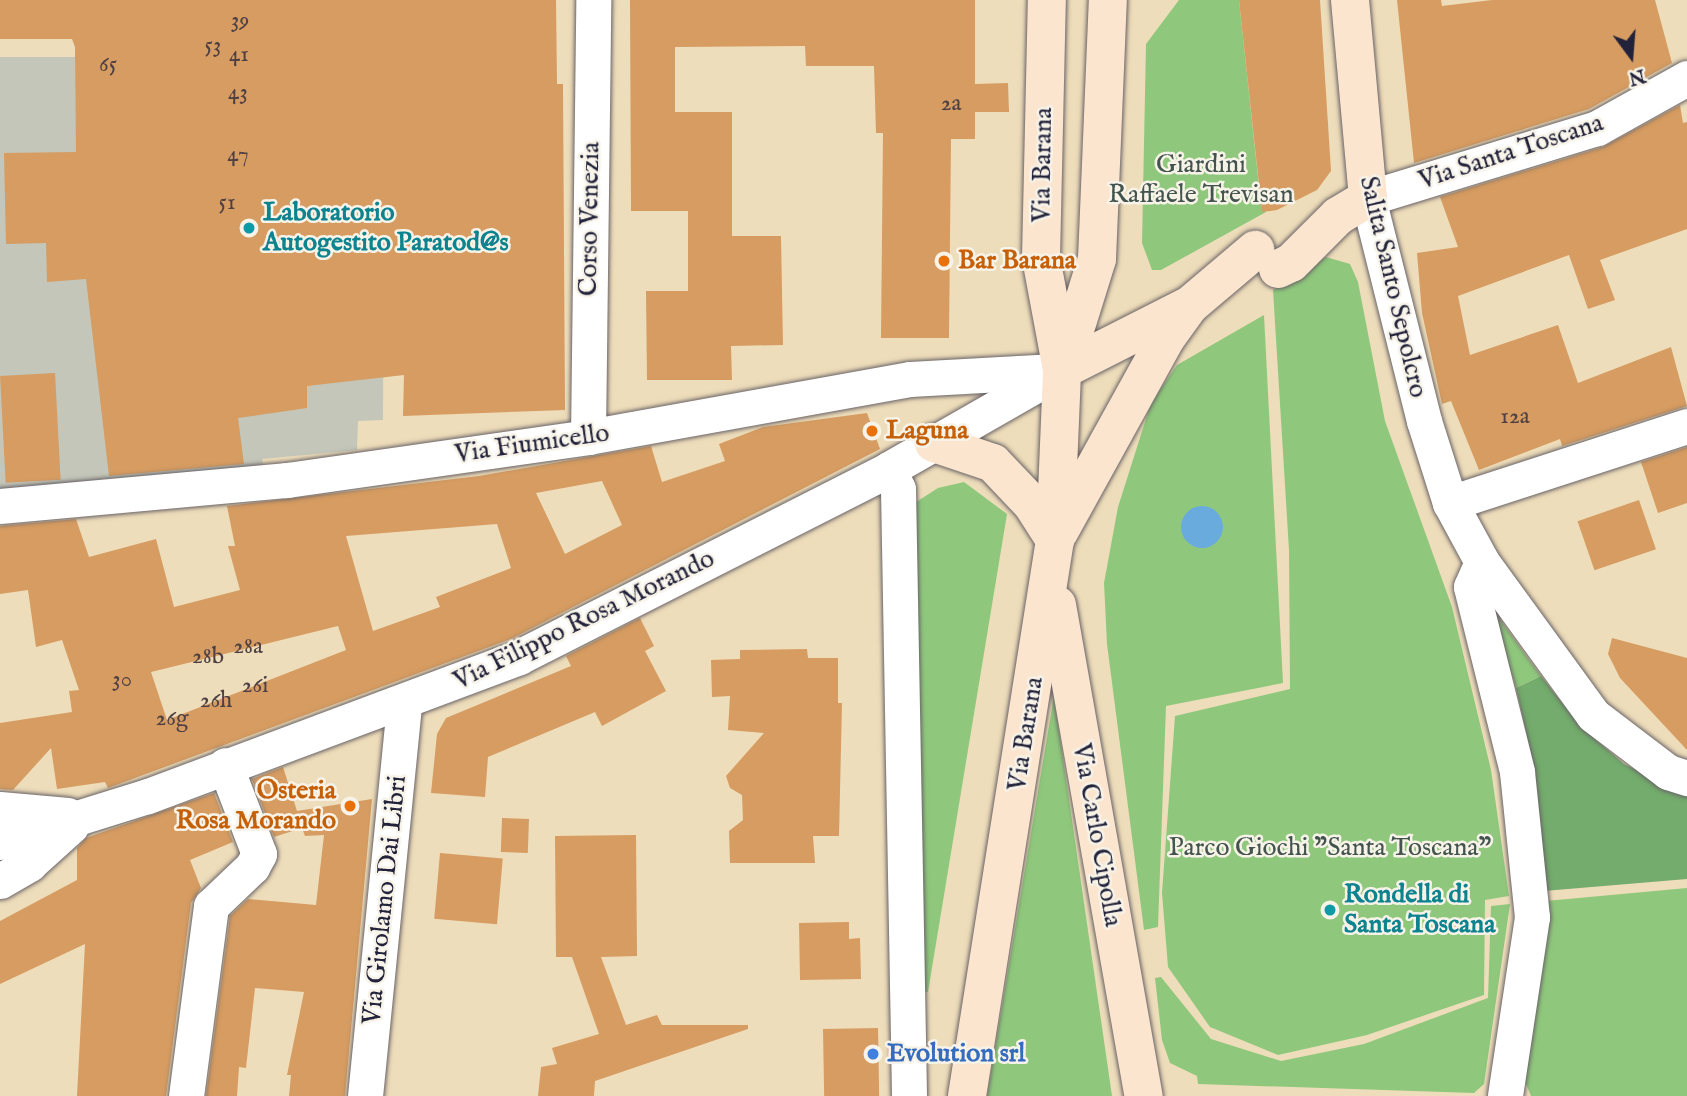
<!DOCTYPE html>
<style>
body{margin:0}
#map{position:relative;width:1687px;height:1096px;overflow:hidden;background:#eeddba;font-family:"IM FELL English",serif}
div>[style]{position:absolute}
[style*='--x']{left:calc(var(--x)*1px);top:calc(var(--y)*1px);width:calc(var(--w)*1px);rotate:calc(var(--a)*1deg)}
.industrial>*{inset:0;background:#c3c6b9}
.green>*{inset:0;background:#8fc87c}
.forest>*{inset:0;background:#73ac6c}
.water>*{inset:0;background:#6aabde}
.round{border-radius:50%}
.building>*{inset:0;background:#d69c61;transform-origin:0 0}
.roads{filter:drop-shadow(0 0 2px #696367) drop-shadow(0 0 2px #696367)}
.street>*{height:35px;margin:-17.5px;padding:0 17.5px;transform-origin:17.5px;border-radius:17.5px;background:#fff}
.secondary>*{height:38px;margin:-19px;padding:0 19px;transform-origin:19px;border-radius:19px;background:#fbe5cf}
.dots>*{width:19px;height:19px;translate:-50% -50%;box-sizing:border-box;border:4px solid #f7f3e8;border-radius:50%}
span{translate:-50% -50%;white-space:nowrap;text-align:center;line-height:1.15;-webkit-text-stroke:5px #f7f3e8;paint-order:stroke}
.number-label{font-size:23px;color:#4f4044}
.number-label span{-webkit-text-stroke-width:0}
.street-label{font-size:26px;color:#22223b}
.park-label{font-size:26px;color:#43544e}
.culture-label{font-size:26px;color:#0d838f;font-weight:700}
.left{translate:0 -50%;text-align:left}
.food-label{font-size:26px;color:#c56008;font-weight:700}
.right{translate:-100% -50%;text-align:right}
.shop-label{font-size:26px;color:#366cbe;font-weight:700}
.north{position:absolute;left:1596px;top:21px;width:70px;height:70px;-webkit-text-stroke:5px #f7f3e8;paint-order:stroke;rotate:164deg;font-size:19px;font-weight:700;line-height:28px;text-align:center;color:#22223b}
.north::after{content:'';display:block;margin:auto;width:24px;height:32px;background:#22223b;clip-path:polygon(50% 0,100% 100%,50% 72%,0 100%)}
</style>
<div id="map">
<div class="industrial">
<i style="clip-path:polygon(0 57px,217px 57px,384px 212px,383px 420px,358px 421px,357px 450px,262px 459px,265px 476px,0 498px)"></i>
</div>
<div class="green">
<i style="clip-path:polygon(1179px 0,1239px 0,1261px 205px,1266px 212px,1161px 270px,1152px 270px,1142px 243px,1146px 44px)"></i>
<i style="clip-path:polygon(1326px 257px,1350px 264px,1358px 282px,1385px 421px,1452px 607px,1491px 770px,1509px 896px,1485px 900px,1484px 995px,1367px 1035px,1278px 1055px,1210px 1027px,1168px 967px,1162px 893px,1175px 716px,1290px 689px,1289px 550px,1273px 290px)"></i>
<i style="clip-path:polygon(1264px 315px,1283px 683px,1166px 706px,1158px 927px,1144px 930px,1107px 644px,1104px 583px,1118px 507px,1151px 403px,1177px 365px)"></i>
<i style="clip-path:polygon(964px 482px,1007px 514px,928px 992px,920px 992px,913px 504px,938px 488px)"></i>
<i style="clip-path:polygon(1490px 606px,1541px 676px,1516px 688px)"></i>
<i style="clip-path:polygon(1054px 696px,1112px 1096px,987px 1096px)"></i>
<i style="clip-path:polygon(1687px 888px,1687px 1096px,1531px 1096px,1524px 1079px,1546px 901px)"></i>
<i style="clip-path:polygon(1510px 904px,1484px 1084px,1474px 1093px,1198px 1084px,1197px 1076px,1170px 1063px,1162px 1040px,1155px 978px,1161px 977px,1211px 1039px,1281px 1061px,1364px 1044px,1488px 998px,1491px 906px)"></i>
</div>
<div class="forest">
<i style="clip-path:polygon(1541px 676px,1581px 727px,1624px 764px,1687px 795px,1687px 879px,1544px 891px,1531px 754px,1516px 688px)"></i>
</div>
<div class="water">
<i class="round" style="left:1181px;top:506px;width:42px;height:42px"></i>
</div>
<div class="building">
<i style="clip-path:polygon(0 0,556px 0,557px 84px,563px 84px,565px 410px,403px 416px,404px 375px,307px 386px,307px 408px,238px 418px,244px 464px,109px 476px,86px 279px,47px 282px,46px 243px,6px 244px,4px 153px,76px 152px,75px 47px,72px 39px,0 39px)"></i>
<i style="clip-path:polygon(630px 0,975px 0,975px 84px,1008px 83px,1009px 112px,975px 112px,975px 139px,951px 139px,949px 338px,881px 338px,883px 133px,876px 133px,874px 66px,806px 66px,805px 46px,675px 47px,675px 112px,732px 112px,732px 236px,781px 236px,783px 345px,731px 346px,732px 380px,647px 380px,646px 291px,688px 291px,688px 211px,631px 211px)"></i>
<i style="clip-path:polygon(1239px 0,1320px 0,1331px 171px,1317px 190px,1277px 210px,1262px 212px)"></i>
<i style="clip-path:polygon(1397px 0,1441px 0,1442px 6px,1492px 0,1655px 0,1672px 63px,1589px 109px,1414px 163px)"></i>
<i style="clip-path:polygon(1680px 105px,1683px 123px,1687px 122px,1687px 229px,1600px 260px,1615px 300px,1588px 309px,1569px 255px,1458px 296px,1470px 355px,1558px 325px,1578px 383px,1671px 347px,1687px 406px,1562px 446px,1560px 439px,1479px 470px,1451px 401px,1442px 404px,1422px 313px,1417px 253px,1458px 247px,1440px 197px,1603px 147px)"></i>
<i style="left:55px;top:373px;width:107px;height:55px;rotate:87deg"></i>
<i style="clip-path:polygon(evenodd,867px 413px,880px 449px,511px 639px,108px 788px,105px 782px,57px 789px,51px 748px,13px 790px,0 789px,0 723px,72px 712px,69px 691px,79px 690px,62px 640px,36px 647px,28px 590px,0 594px,0 526px,76px 519px,89px 557px,156px 539px,174px 607px,240px 590px,228px 546px,235px 546px,227px 506px,479px 476px,651px 446px,662px 482px,725px 461px,719px 444px,763px 427px,867px 413px,602px 481px,622px 525px,565px 554px,536px 493px,602px 481px,867px 413px,497px 524px,511px 568px,436px 597px,440px 607px,373px 631px,346px 536px,497px 524px,867px 413px,338px 626px,346px 650px,167px 720px,151px 672px,338px 626px)"></i>
<i style="clip-path:polygon(1687px 447px,1687px 503px,1658px 513px,1641px 462px)"></i>
<i style="left:1639px;top:500px;width:52px;height:65px;rotate:71deg"></i>
<i style="clip-path:polygon(640px 618px,654px 646px,645px 651px,666px 691px,602px 726px,595px 712px,488px 757px,485px 797px,431px 793px,437px 734px,446px 718px,571px 666px,566px 656px)"></i>
<i style="clip-path:polygon(1612px 638px,1687px 658px,1687px 750px,1620px 678px,1608px 654px)"></i>
<i style="clip-path:polygon(807px 649px,808px 658px,838px 658px,838px 703px,842px 703px,839px 836px,813px 836px,815px 863px,730px 863px,729px 831px,743px 820px,742px 795px,730px 788px,726px 776px,764px 733px,728px 730px,730px 696px,712px 697px,711px 660px,740px 659px,740px 650px)"></i>
<i style="clip-path:polygon(283px 767px,297px 811px,372px 799px,345px 1096px,289px 1096px,291px 1075px,287px 1075px,304px 992px,255px 988px,246px 1068px,239px 1067px,237px 1096px,206px 1096px,230px 916px,248px 899px,316px 905px,324px 835px,305px 836px,302px 828px,274px 837px,252px 779px)"></i>
<i style="clip-path:polygon(214px 793px,233px 842px,190px 860px,201px 888px,191px 903px,166px 1096px,77px 1096px,85px 944px,0 984px,0 921px,77px 880px,77px 848px,86px 838px)"></i>
<i style="left:502px;top:818px;width:27px;height:34px;rotate:2deg"></i>
<i style="clip-path:polygon(636px 835px,637px 956px,601px 957px,626px 1025px,657px 1015px,662px 1025px,748px 1025px,748px 1029px,595px 1081px,594px 1096px,538px 1096px,541px 1067px,557px 1064px,552px 1048px,599px 1034px,572px 957px,556px 957px,555px 836px)"></i>
<i style="left:440px;top:853px;width:63px;height:66px;rotate:5deg"></i>
<i style="clip-path:polygon(849px 922px,849px 939px,860px 938px,861px 979px,800px 980px,799px 923px)"></i>
<i style="left:878px;top:1028px;width:68px;height:55px;rotate:89deg"></i>
</div>
<div class="roads">
<div class="street">
<i style="--x:1687;--y:78;--w:103;--a:150.9"></i>
<i style="--x:1597;--y:128;--w:239;--a:163"></i>
<i style="--x:1368;--y:198;--w:230;--a:75.9"></i>
<i style="--x:1424;--y:421;--w:86;--a:72.4"></i>
<i style="--x:1450;--y:503;--w:67;--a:61.5"></i>
<i style="--x:1482;--y:562;--w:189;--a:54"></i>
<i style="--x:1593;--y:715;--w:94;--a:37.2"></i>
<i style="--x:1668;--y:772;--w:20;--a:18"></i>
<i style="--x:588;--y:437;--w:437;--a:-89.3"></i>
<i style="--x:889;--y:469;--w:22;--a:66"></i>
<i style="--x:898;--y:489;--w:607;--a:88.96"></i>
<i style="--x:1450;--y:503;--w:249;--a:-18"></i>
<i style="--x:0;--y:506;--w:288;--a:-5.2"></i>
<i style="--x:287;--y:480;--w:304;--a:-8.1"></i>
<i style="--x:588;--y:437;--w:327;--a:-10.2"></i>
<i style="--x:910;--y:379;--w:145;--a:-3.2"></i>
<i style="--x:1482;--y:562;--w:27;--a:114"></i>
<i style="--x:1471;--y:587;--w:191;--a:76"></i>
<i style="--x:1517;--y:772;--w:146;--a:84.1"></i>
<i style="--x:1532;--y:917;--w:181;--a:98.6"></i>
<i style="--x:0;--y:809;--w:68;--a:5"></i>
<i style="--x:0;--y:842;--w:155;--a:-17.3"></i>
<i style="--x:148;--y:796;--w:396;--a:-20.5"></i>
<i style="--x:519;--y:657;--w:415;--a:-26.9"></i>
<i style="--x:889;--y:469;--w:199;--a:-29.8"></i>
<i style="--x:0;--y:881;--w:34;--a:-30"></i>
<i style="--x:29;--y:864;--w:57;--a:-42.1"></i>
<i style="--x:186;--y:1096;--w:192;--a:-82.5"></i>
<i style="--x:211;--y:906;--w:57;--a:-43.6"></i>
<i style="--x:252;--y:867;--w:15;--a:-62"></i>
<i style="--x:259;--y:854;--w:95;--a:-110.9"></i>
<i style="--x:365;--y:1096;--w:394;--a:-84.3"></i>
</div>
<div class="secondary">
<i style="--x:1278;--y:269;--w:14;--a:-25"></i>
<i style="--x:1291;--y:263;--w:66;--a:-45"></i>
<i style="--x:1338;--y:216;--w:35;--a:-31"></i>
<i style="--x:1368;--y:198;--w:199;--a:-95.2"></i>
<i style="--x:1064;--y:365;--w:111;--a:-72.7"></i>
<i style="--x:1097;--y:259;--w:259;--a:-87.6"></i>
<i style="--x:1062;--y:370;--w:141;--a:-26.9"></i>
<i style="--x:934;--y:443;--w:62;--a:18.7"></i>
<i style="--x:993;--y:463;--w:57;--a:46.4"></i>
<i style="--x:1032;--y:504;--w:43;--a:57.4"></i>
<i style="--x:1059;--y:532;--w:222;--a:-61.1"></i>
<i style="--x:1166;--y:338;--w:39;--a:-54"></i>
<i style="--x:1189;--y:306;--w:87;--a:-40.3"></i>
<i style="--x:1057;--y:605;--w:499;--a:80"></i>
<i style="--x:967;--y:1096;--w:563;--a:-81.01"></i>
<i style="--x:1055;--y:540;--w:170;--a:-87.6"></i>
<i style="--x:1062;--y:370;--w:114;--a:-100.6"></i>
<i style="--x:1041;--y:258;--w:258;--a:-88.7"></i>
</div>
</div>
<div class="dots">
<i style="left:249px;top:228px;background:#0f9aa8"></i>
<i style="left:944px;top:261px;background:#e8710a"></i>
<i style="left:872px;top:431px;background:#e8710a"></i>
<i style="left:350px;top:806px;background:#e8710a"></i>
<i style="left:1330px;top:910px;background:#0f9aa8"></i>
<i style="left:873px;top:1054px;background:#3f7fe0"></i>
</div>
<div class="number-label">
<span style="left:240px;top:21px">39</span>
<span style="left:213px;top:46px">53</span>
<span style="left:239px;top:55px">41</span>
<span style="left:108px;top:65px">65</span>
<span style="left:238px;top:93px">43</span>
<span style="left:951px;top:104px">2a</span>
<span style="left:238px;top:155px">47</span>
<span style="left:227px;top:203px">51</span>
<span style="left:1515px;top:417px">12a</span>
<span style="left:248px;top:647px">28a</span>
<span style="left:208px;top:657px">28b</span>
<span style="left:122px;top:680px">30</span>
<span style="left:255px;top:686px">26i</span>
<span style="left:216px;top:701px">26h</span>
<span style="left:172px;top:719px">26g</span>
</div>
<div class="street-label">
<span style="left:1511px;top:152px;rotate:-18deg">Via Santa Toscana</span>
<span style="left:1043px;top:165px;rotate:-89deg">Via Barana</span>
<span style="left:590px;top:219px;rotate:-89deg">Corso Venezia</span>
<span style="left:1393px;top:287px;rotate:77deg">Salita Santo Sepolcro</span>
<span style="left:532px;top:444px;rotate:-8deg">Via Fiumicello</span>
<span style="left:584px;top:620px;rotate:-26deg">Via Filippo Rosa Morando</span>
<span style="left:1026px;top:734px;rotate:-81deg">Via Barana</span>
<span style="left:1097px;top:835px;rotate:80deg">Via Carlo Cipolla</span>
<span style="left:385px;top:900px;rotate:-84deg">Via Girolamo Dai Libri</span>
</div>
<div class="park-label">
<span style="left:1201px;top:180px">Giardini<br>Raffaele Trevisan</span>
<span style="left:1330px;top:848px">Parco Giochi "Santa Toscana"</span>
</div>
<div class="culture-label">
<span class="left" style="left:263px;top:228px">Laboratorio<br>Autogestito Paratod@s</span>
<span class="left" style="left:1344px;top:910px">Rondella di<br>Santa Toscana</span>
</div>
<div class="food-label">
<span class="left" style="left:958px;top:261px">Bar Barana</span>
<span class="left" style="left:886px;top:431px">Laguna</span>
<span class="right" style="left:336px;top:806px">Osteria<br>Rosa Morando</span>
</div>
<div class="shop-label">
<span class="left" style="left:887px;top:1054px">Evolution srl</span>
</div>
<div class="north">N</div>
</div>
